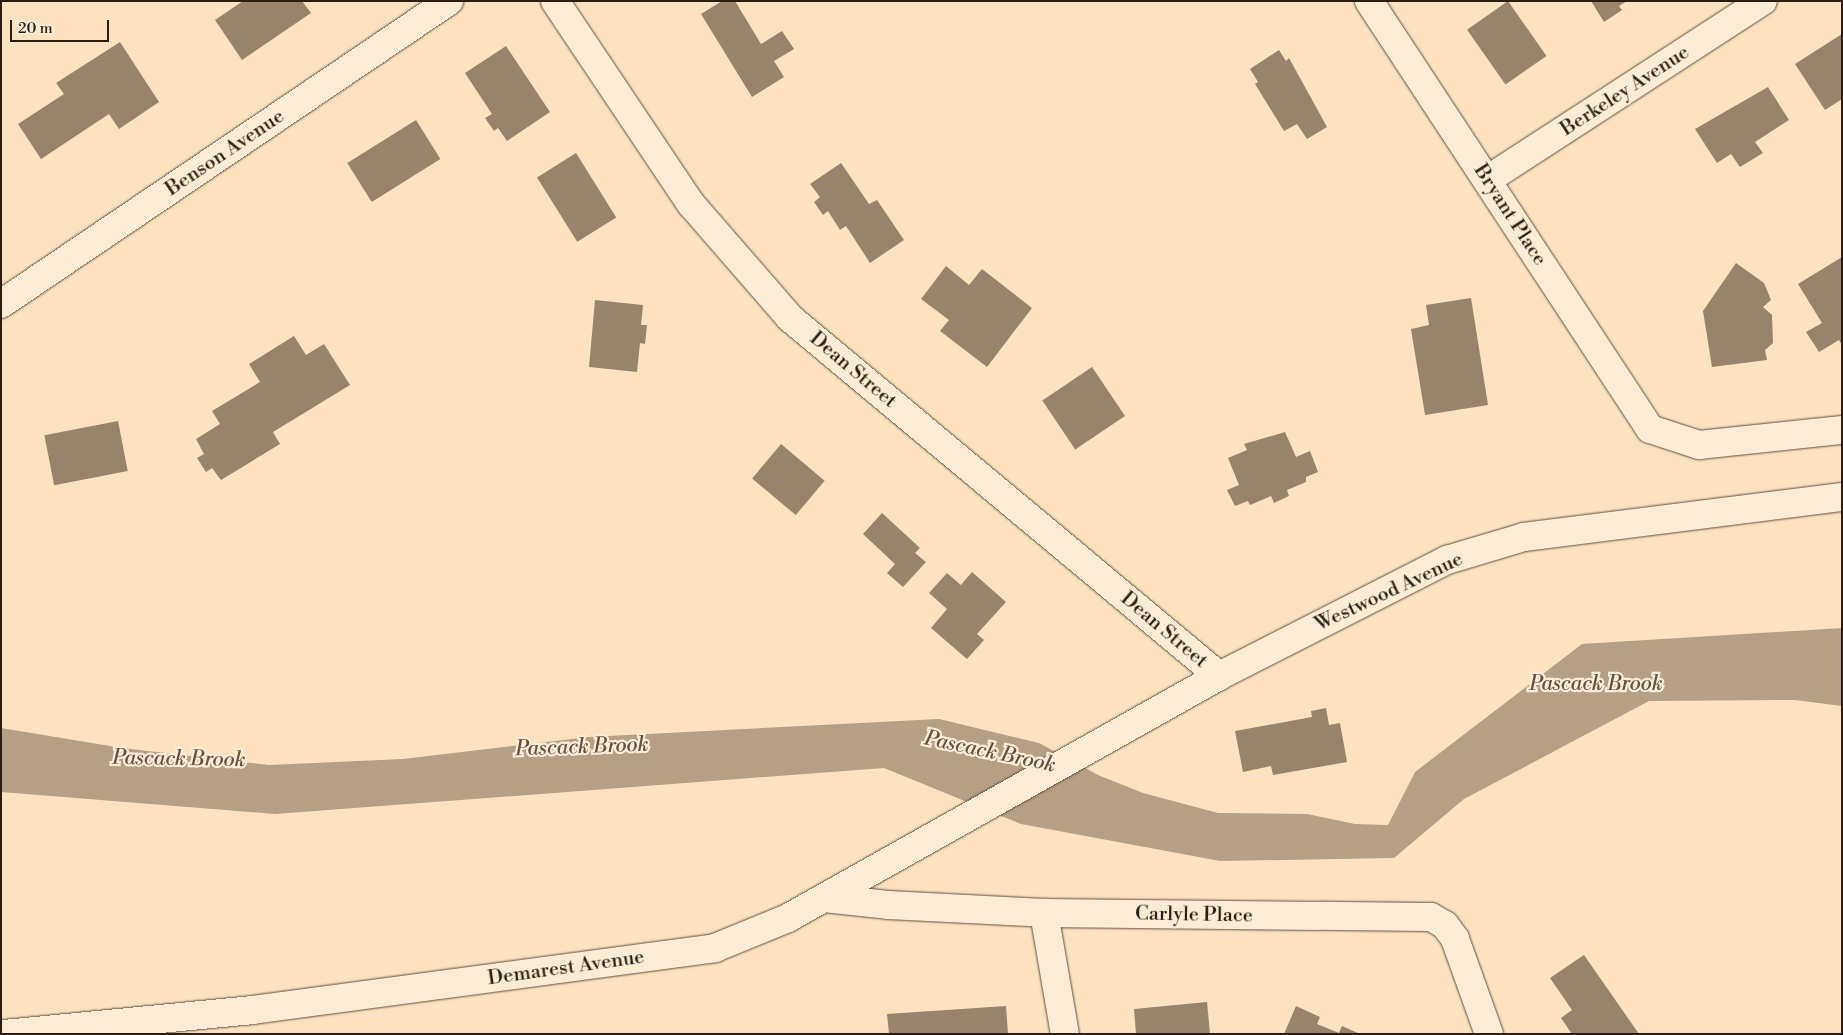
<!DOCTYPE html>
<style>
body{margin:0}
#map{position:relative;width:1843px;height:1035px;overflow:hidden;background:#fce2bf;font-family:"Libre Bodoni",serif}
div>[style]{position:absolute}
[style*='--x']{left:calc(var(--x)*1px);top:calc(var(--y)*1px);width:calc(var(--w)*1px);rotate:calc(var(--a)*1deg)}
.water>*{inset:0;background:#b59f85}
.building>*{inset:0;background:#98836d;transform-origin:0 0}
.roads{filter:drop-shadow(0 0 1px #604e3f) drop-shadow(0 0 1px #604e3f)}
.minor>*{height:28px;margin:-14px;padding:0 14px;transform-origin:14px;border-radius:14px;background:#fdecd5}
span{translate:-50% -50%;white-space:nowrap;text-align:center;line-height:1.15;-webkit-text-stroke:4.5px #fdecd5;paint-order:stroke}
.street-label{font-size:20px;color:#2c1d14}
.water-label{font-size:21px;color:#635141;font-style:italic}
.frame{position:absolute;inset:0;border:2px solid #2c1d14;pointer-events:none}
.scale{position:absolute;left:10px;top:20px;width:99px;height:22px;box-sizing:border-box;border:2px solid #2c1d14;border-top:0;padding-left:6px;font-size:15px;line-height:18px;white-space:nowrap;color:#2c1d14;-webkit-text-stroke:4px #fdecd5;paint-order:stroke}
</style>
<div id="map">
<div class="water">
<i style="clip-path:polygon(1842px 628px,1842px 706px,1795px 700px,1649px 701px,1464px 799px,1394px 858px,1220px 861px,1021px 824px,884px 768px,275px 814px,1px 792px,1px 728px,122px 748px,269px 765px,403px 759px,589px 737px,939px 719px,1039px 743px,1098px 775px,1143px 793px,1218px 813px,1307px 814px,1355px 824px,1388px 825px,1415px 772px,1582px 644px)"></i>
</div>
<div class="building">
<i style="clip-path:polygon(243px 1px,302px 1px,311px 13px,242px 60px,215px 20px)"></i>
<i style="clip-path:polygon(722px 1px,735px 1px,761px 44px,782px 31px,794px 49px,774px 61px,784px 77px,752px 97px,701px 14px)"></i>
<i style="left:1508px;top:1px;width:67px;height:50px;rotate:55deg"></i>
<i style="clip-path:polygon(1591px 1px,1627px 1px,1619px 6px,1622px 10px,1604px 22px)"></i>
<i style="clip-path:polygon(1842px 34px,1842px 99px,1825px 110px,1795px 64px)"></i>
<i style="clip-path:polygon(120px 42px,159px 102px,119px 129px,109px 114px,41px 159px,18px 124px,64px 94px,56px 83px)"></i>
<i style="clip-path:polygon(506px 46px,550px 112px,507px 141px,498px 128px,494px 131px,485px 118px,492px 114px,465px 73px)"></i>
<i style="clip-path:polygon(1279px 50px,1286px 61px,1289px 58px,1327px 127px,1307px 139px,1297px 124px,1284px 131px,1255px 84px,1258px 82px,1250px 69px)"></i>
<i style="clip-path:polygon(1768px 87px,1789px 120px,1755px 142px,1763px 153px,1740px 167px,1731px 154px,1717px 163px,1695px 129px)"></i>
<i style="left:416px;top:120px;width:46px;height:81px;rotate:58deg"></i>
<i style="left:576px;top:153px;width:76px;height:46px;rotate:58deg"></i>
<i style="clip-path:polygon(841px 163px,869px 204px,877px 200px,904px 240px,870px 263px,846px 226px,840px 230px,828px 211px,823px 215px,814px 202px,820px 197px,810px 184px)"></i>
<i style="clip-path:polygon(1842px 257px,1842px 345px,1839px 340px,1819px 352px,1806px 332px,1822px 323px,1798px 284px)"></i>
<i style="clip-path:polygon(1736px 263px,1764px 283px,1771px 300px,1763px 307px,1772px 315px,1773px 343px,1765px 350px,1767px 360px,1712px 367px,1703px 311px)"></i>
<i style="clip-path:polygon(946px 266px,969px 285px,982px 269px,1032px 308px,987px 367px,940px 331px,949px 320px,921px 299px)"></i>
<i style="clip-path:polygon(1471px 298px,1488px 405px,1425px 415px,1411px 329px,1429px 325px,1426px 305px)"></i>
<i style="clip-path:polygon(595px 300px,643px 305px,641px 325px,647px 325px,645px 344px,640px 343px,637px 372px,589px 367px)"></i>
<i style="clip-path:polygon(294px 336px,306px 355px,324px 344px,350px 385px,273px 432px,280px 444px,221px 480px,212px 468px,206px 472px,197px 458px,204px 454px,196px 439px,220px 424px,212px 411px,260px 382px,249px 364px)"></i>
<i style="left:1092px;top:367px;width:59px;height:60px;rotate:56deg"></i>
<i style="left:118px;top:421px;width:51px;height:75px;rotate:79deg"></i>
<i style="clip-path:polygon(1285px 432px,1296px 457px,1310px 451px,1318px 472px,1306px 477px,1306px 482px,1287px 490px,1289px 496px,1274px 503px,1271px 496px,1250px 505px,1248px 501px,1235px 506px,1227px 490px,1239px 485px,1228px 458px,1247px 450px,1244px 444px)"></i>
<i style="left:781px;top:444px;width:57px;height:45px;rotate:40deg"></i>
<i style="clip-path:polygon(882px 513px,920px 548px,915px 553px,926px 562px,903px 587px,887px 573px,895px 564px,863px 534px)"></i>
<i style="clip-path:polygon(972px 572px,1006px 602px,977px 634px,984px 640px,967px 659px,931px 628px,947px 609px,929px 593px,947px 573px,961px 585px)"></i>
<i style="clip-path:polygon(1326px 708px,1329px 725px,1340px 723px,1347px 762px,1273px 775px,1271px 766px,1243px 772px,1235px 731px,1312px 717px,1311px 711px)"></i>
<i style="clip-path:polygon(1584px 955px,1639px 1034px,1572px 1034px,1561px 1018px,1572px 1010px,1550px 978px)"></i>
<i style="clip-path:polygon(1207px 1002px,1210px 1034px,1136px 1034px,1134px 1009px)"></i>
<i style="clip-path:polygon(1006px 1006px,1008px 1034px,889px 1034px,887px 1014px)"></i>
<i style="clip-path:polygon(1296px 1006px,1320px 1017px,1317px 1024px,1339px 1033px,1342px 1026px,1360px 1034px,1284px 1034px)"></i>
</div>
<div class="roads">
<div class="minor">
<i style="--x:555;--y:1;--w:244;--a:56.2"></i>
<i style="--x:691;--y:204;--w:151;--a:49"></i>
<i style="--x:790;--y:318;--w:559;--a:39.84"></i>
<i style="--x:1369;--y:1;--w:512;--a:56.71"></i>
<i style="--x:1650;--y:429;--w:52;--a:18.1"></i>
<i style="--x:1699;--y:445;--w:144;--a:-6"></i>
<i style="--x:1487;--y:180;--w:329;--a:-33"></i>
<i style="--x:1;--y:304;--w:541;--a:-34.07"></i>
<i style="--x:824;--y:898;--w:64;--a:6.2"></i>
<i style="--x:888;--y:905;--w:156;--a:2.9"></i>
<i style="--x:1044;--y:913;--w:387;--a:0.6"></i>
<i style="--x:1431;--y:917;--w:16;--a:30"></i>
<i style="--x:1445;--y:925;--w:17;--a:54"></i>
<i style="--x:1455;--y:939;--w:101;--a:70.3"></i>
<i style="--x:1044;--y:913;--w:123;--a:80.2"></i>
<i style="--x:4;--y:1034;--w:249;--a:-5.5"></i>
<i style="--x:252;--y:1010;--w:467;--a:-7.6"></i>
<i style="--x:715;--y:948;--w:79;--a:-22.3"></i>
<i style="--x:788;--y:918;--w:494;--a:-29.3"></i>
<i style="--x:1219;--y:676;--w:256;--a:-27"></i>
<i style="--x:1447;--y:560;--w:80;--a:-16.6"></i>
<i style="--x:1524;--y:537;--w:321;--a:-7.2"></i>
</div>
</div>
<div class="street-label">
<span style="left:1625px;top:91px;rotate:-33deg">Berkeley Avenue</span>
<span style="left:225px;top:153px;rotate:-34deg">Benson Avenue</span>
<span style="left:1510px;top:215px;rotate:57deg">Bryant Place</span>
<span style="left:853px;top:370px;rotate:40deg">Dean Street</span>
<span style="left:1389px;top:592px;rotate:-25deg">Westwood Avenue</span>
<span style="left:1164px;top:630px;rotate:40deg">Dean Street</span>
<span style="left:1194px;top:915px;rotate:1deg">Carlyle Place</span>
<span style="left:566px;top:968px;rotate:-8deg">Demarest Avenue</span>
</div>
<div class="water-label">
<span style="left:1596px;top:684px">Pascack Brook</span>
<span style="left:582px;top:747px;rotate:-2deg">Pascack Brook</span>
<span style="left:990px;top:752px;rotate:12deg">Pascack Brook</span>
<span style="left:179px;top:759px;rotate:1deg">Pascack Brook</span>
</div>
<div class="frame"></div>
<div class="scale">20 m</div>
</div>
